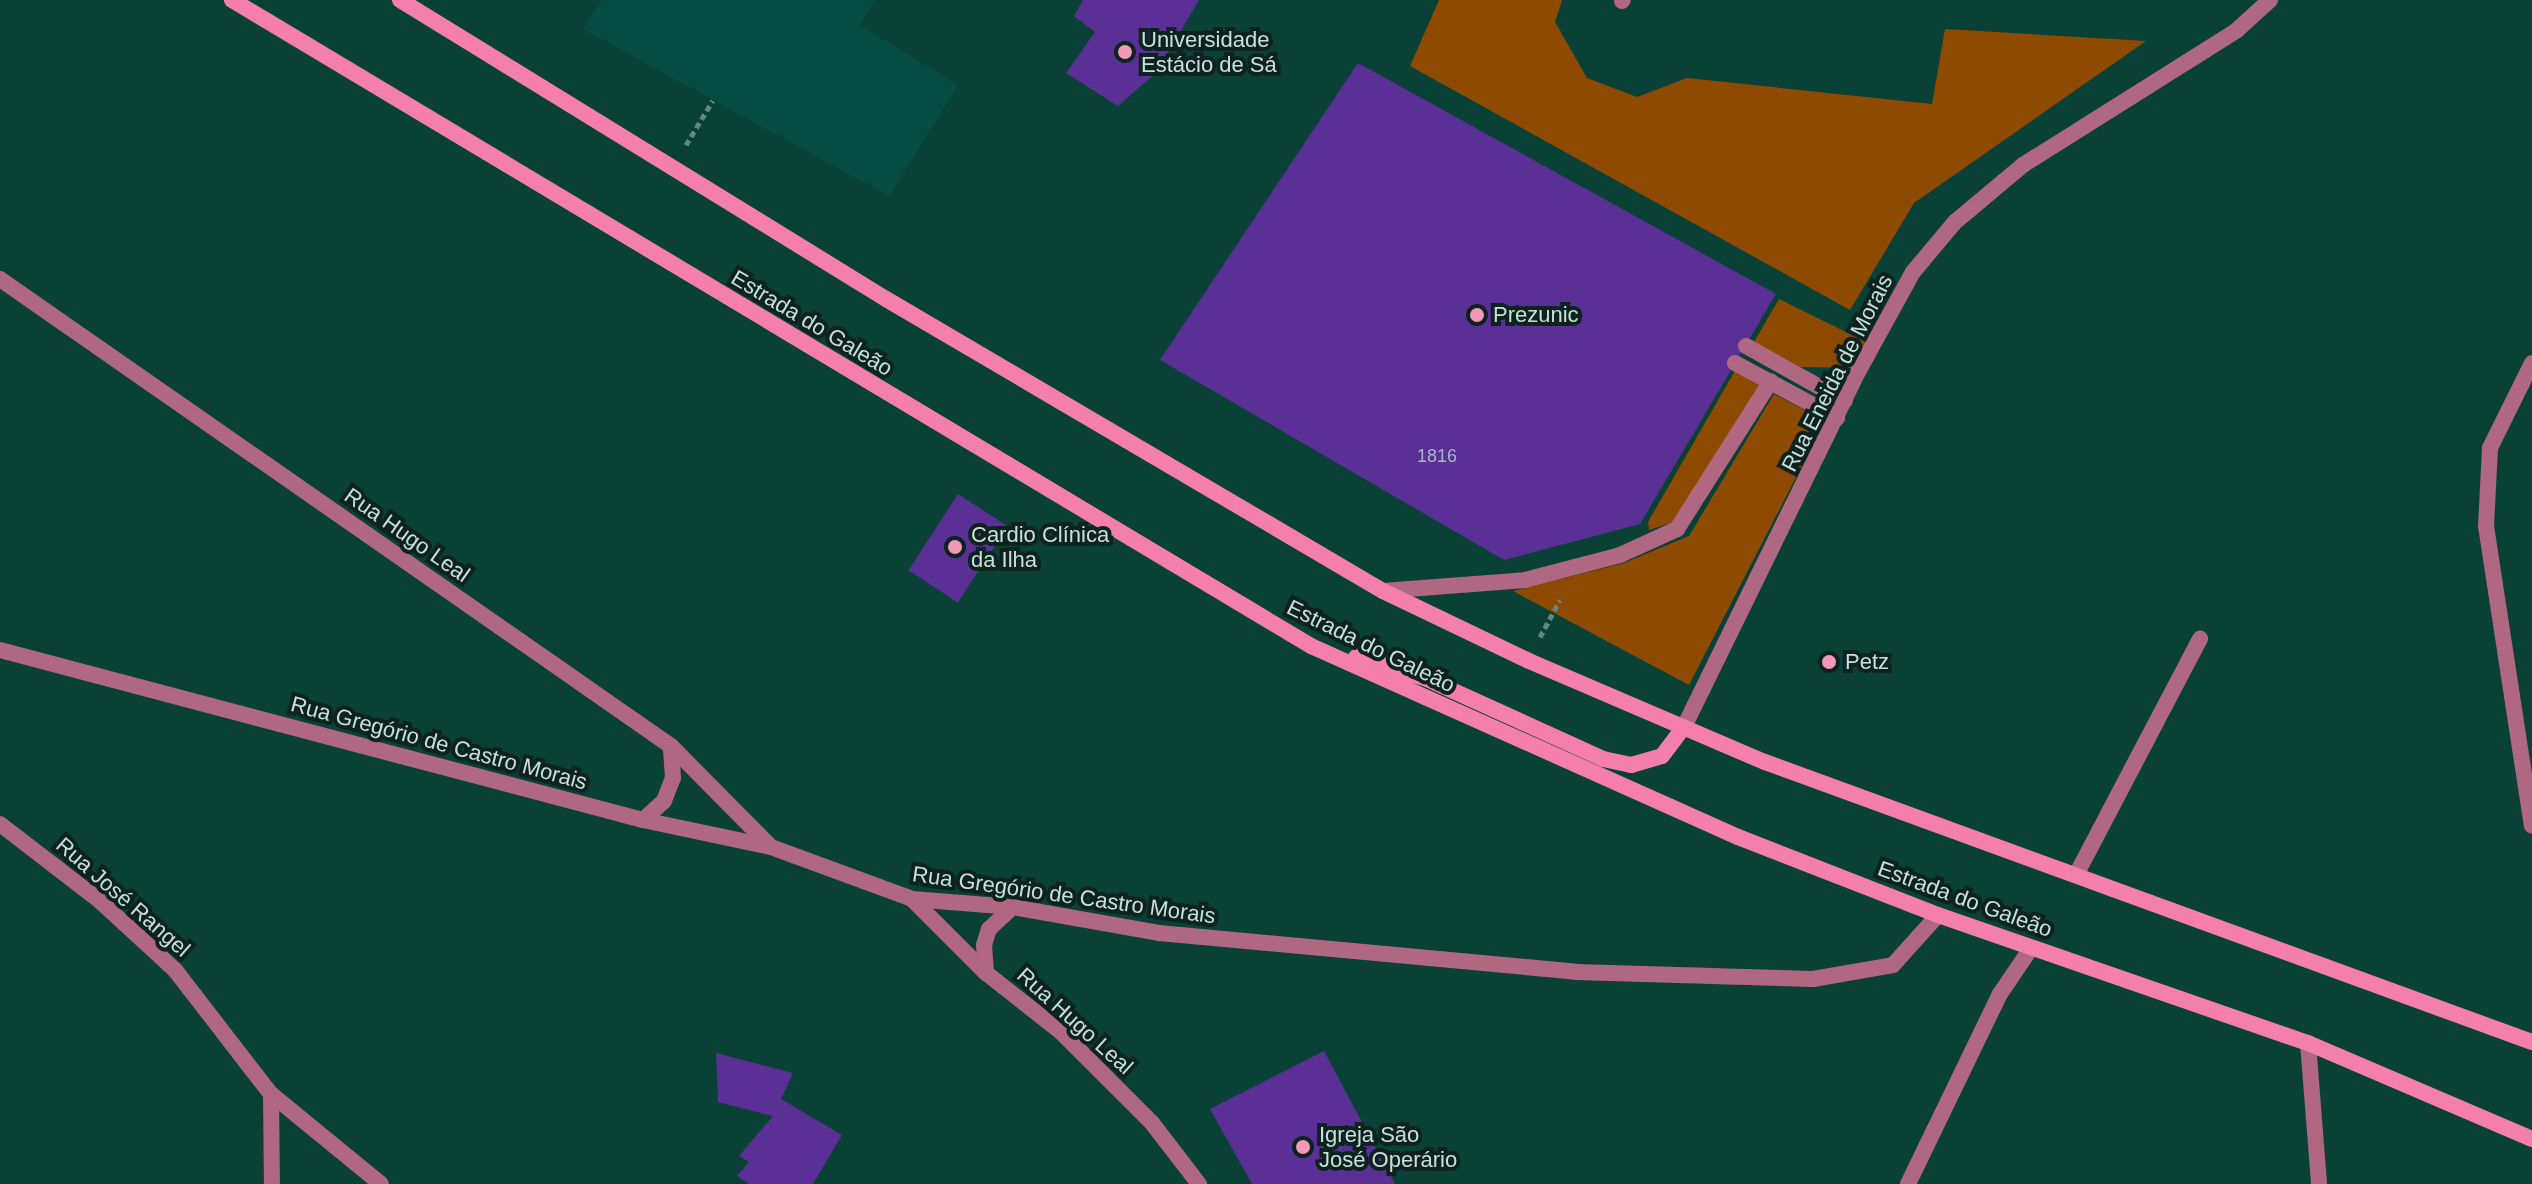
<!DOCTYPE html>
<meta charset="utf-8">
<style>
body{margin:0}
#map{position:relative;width:2532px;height:1184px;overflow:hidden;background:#0a4137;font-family:Helvetica,sans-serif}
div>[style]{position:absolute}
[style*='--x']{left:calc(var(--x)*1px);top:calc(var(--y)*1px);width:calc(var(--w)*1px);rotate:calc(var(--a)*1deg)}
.built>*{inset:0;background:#054d42}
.green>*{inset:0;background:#8d4a00}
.building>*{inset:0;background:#5a3096;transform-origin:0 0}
.path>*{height:5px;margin-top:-2.5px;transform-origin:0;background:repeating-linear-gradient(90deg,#5f8980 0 6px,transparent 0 10px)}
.service>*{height:16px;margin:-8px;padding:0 8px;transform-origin:8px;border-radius:8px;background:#b06781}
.minor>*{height:16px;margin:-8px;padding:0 8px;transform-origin:8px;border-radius:8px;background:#b06781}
.secondary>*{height:16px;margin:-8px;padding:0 8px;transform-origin:8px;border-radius:8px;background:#f37faa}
.dots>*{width:22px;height:22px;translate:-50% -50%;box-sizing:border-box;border:4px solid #0e231f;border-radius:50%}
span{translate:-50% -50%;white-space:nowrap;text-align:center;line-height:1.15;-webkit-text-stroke:8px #0e231f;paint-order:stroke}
.number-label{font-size:18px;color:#abb4c8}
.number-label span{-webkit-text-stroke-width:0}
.poi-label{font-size:22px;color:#c6e0d9}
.left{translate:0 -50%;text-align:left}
.street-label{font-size:22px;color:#c6e0d9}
</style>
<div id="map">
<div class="built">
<i style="clip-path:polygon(602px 0,875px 0,860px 25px,958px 85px,889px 196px,583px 29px)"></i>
</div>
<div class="green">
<i style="clip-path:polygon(1439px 0,1562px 0,1555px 22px,1587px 78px,1637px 97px,1687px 78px,1932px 104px,1945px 29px,2146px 41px,1914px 203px,1850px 310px,1410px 66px)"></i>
<i style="clip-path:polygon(1779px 299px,1868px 343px,1857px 368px,1800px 367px,1754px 342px)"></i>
<i style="clip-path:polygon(1736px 369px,1762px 383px,1677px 521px,1649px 530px,1648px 522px)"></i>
<i style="clip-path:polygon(1774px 394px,1825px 421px,1689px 685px,1513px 591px,1624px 563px,1689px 536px)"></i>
</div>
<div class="building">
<i style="clip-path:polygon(1083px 0,1199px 0,1156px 73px,1118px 106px,1066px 73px,1095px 32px,1074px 16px)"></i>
<i style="clip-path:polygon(1358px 63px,1776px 294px,1640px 524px,1504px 560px,1160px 360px)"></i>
<i style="left:958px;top:494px;width:59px;height:91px;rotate:33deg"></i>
<i style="clip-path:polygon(1324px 1051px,1395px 1184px,1252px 1184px,1210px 1109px)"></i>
<i style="clip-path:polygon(716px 1053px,793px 1073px,781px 1099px,842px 1135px,813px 1184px,749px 1184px,737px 1176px,749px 1162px,739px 1156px,773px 1116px,718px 1102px)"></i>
</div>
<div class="path">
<i style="--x:686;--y:145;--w:52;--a:-59"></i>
<i style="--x:1540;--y:637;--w:42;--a:-61.6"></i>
</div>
<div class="service">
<i style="--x:1746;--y:346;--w:113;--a:29.1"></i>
<i style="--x:1735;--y:363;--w:116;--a:28.3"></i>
<i style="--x:1383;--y:591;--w:142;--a:-4.4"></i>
<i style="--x:1525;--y:580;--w:98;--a:-14.7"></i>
<i style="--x:1620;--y:555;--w:63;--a:-24.5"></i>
<i style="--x:1677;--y:529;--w:175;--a:-57.6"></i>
<i style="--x:2076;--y:875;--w:267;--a:-62.3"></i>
</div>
<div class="minor">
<i style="--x:1622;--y:1;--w:1;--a:-45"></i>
<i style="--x:0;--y:279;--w:818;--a:34.84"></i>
<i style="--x:671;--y:746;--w:142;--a:45.3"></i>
<i style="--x:2532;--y:363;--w:95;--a:116.3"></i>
<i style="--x:2490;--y:448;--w:78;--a:92.9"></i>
<i style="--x:2486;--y:526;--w:303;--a:81.3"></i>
<i style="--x:0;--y:650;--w:665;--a:14.81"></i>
<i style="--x:643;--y:820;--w:131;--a:11.9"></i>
<i style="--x:771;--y:847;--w:150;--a:20.2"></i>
<i style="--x:912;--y:899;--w:101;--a:4.5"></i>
<i style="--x:1013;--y:907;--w:148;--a:10.1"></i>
<i style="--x:1159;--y:933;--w:419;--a:5.3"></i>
<i style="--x:1576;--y:972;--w:237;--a:1.7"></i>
<i style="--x:1813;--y:979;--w:81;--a:-9.9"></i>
<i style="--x:1893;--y:965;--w:67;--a:-48"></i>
<i style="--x:1684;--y:727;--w:395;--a:-63.9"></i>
<i style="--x:1858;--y:372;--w:114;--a:-61.2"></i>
<i style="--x:1913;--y:272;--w:65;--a:-50"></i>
<i style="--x:1955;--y:222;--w:89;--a:-40"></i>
<i style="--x:2023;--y:165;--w:253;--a:-32.2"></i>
<i style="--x:2237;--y:30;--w:45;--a:-42.3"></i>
<i style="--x:643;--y:820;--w:28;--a:-42"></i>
<i style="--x:664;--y:801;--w:25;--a:-69"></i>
<i style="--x:673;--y:778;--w:32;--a:-94"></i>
<i style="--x:0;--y:824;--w:126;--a:37.6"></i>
<i style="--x:100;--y:901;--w:102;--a:42.6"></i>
<i style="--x:175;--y:970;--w:157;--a:52.3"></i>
<i style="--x:271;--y:1094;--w:90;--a:89.4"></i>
<i style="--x:912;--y:899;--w:105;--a:45"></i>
<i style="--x:986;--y:973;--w:95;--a:38.2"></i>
<i style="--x:1061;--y:1032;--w:129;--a:45"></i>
<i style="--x:1152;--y:1123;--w:77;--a:52.4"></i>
<i style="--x:986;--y:973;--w:28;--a:-94"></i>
<i style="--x:984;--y:945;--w:17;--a:-73"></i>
<i style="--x:989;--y:929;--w:33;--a:-43"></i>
<i style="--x:2308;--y:1043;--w:141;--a:85.5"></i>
<i style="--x:271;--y:1094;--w:142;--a:39.3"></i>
<i style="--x:1908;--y:1184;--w:211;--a:-64.2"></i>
<i style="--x:2000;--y:994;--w:55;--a:-56"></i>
</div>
<div class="secondary">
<i style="--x:232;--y:0;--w:1258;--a:30.91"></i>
<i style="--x:1311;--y:646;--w:468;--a:24.1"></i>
<i style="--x:1738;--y:837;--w:215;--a:21.3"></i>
<i style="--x:1938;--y:915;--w:392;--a:19.1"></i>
<i style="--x:2308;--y:1043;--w:244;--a:23.2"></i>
<i style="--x:400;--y:0;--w:571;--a:31.6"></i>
<i style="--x:886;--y:299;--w:576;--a:30.44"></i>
<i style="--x:1383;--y:591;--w:162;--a:25.6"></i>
<i style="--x:1529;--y:661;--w:257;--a:23.2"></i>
<i style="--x:1765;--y:762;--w:817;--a:20.06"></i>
<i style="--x:1356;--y:657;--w:74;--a:17.2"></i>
<i style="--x:1427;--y:679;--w:193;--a:24.4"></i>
<i style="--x:1603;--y:759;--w:29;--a:12"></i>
<i style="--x:1631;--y:765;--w:32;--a:-16"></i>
<i style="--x:1662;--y:756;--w:36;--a:-53"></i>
</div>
<div class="dots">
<i style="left:1125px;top:52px;background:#f09ab7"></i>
<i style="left:1477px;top:315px;background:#f09ab7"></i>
<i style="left:955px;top:547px;background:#f09ab7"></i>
<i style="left:1829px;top:662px;background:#f09ab7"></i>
<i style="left:1303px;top:1147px;background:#f09ab7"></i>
</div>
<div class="number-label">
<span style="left:1437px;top:456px">1816</span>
</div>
<div class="poi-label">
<span class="left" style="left:1141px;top:52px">Universidade<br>Estácio de Sá</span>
<span class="left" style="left:1493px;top:315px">Prezunic</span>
<span class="left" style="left:971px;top:547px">Cardio Clínica<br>da Ilha</span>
<span class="left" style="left:1845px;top:662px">Petz</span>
<span class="left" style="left:1319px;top:1147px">Igreja São<br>José Operário</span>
</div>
<div class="street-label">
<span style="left:812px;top:323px;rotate:31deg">Estrada do Galeão</span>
<span style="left:1837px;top:373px;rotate:-63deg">Rua Eneida de Morais</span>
<span style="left:407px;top:535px;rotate:35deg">Rua Hugo Leal</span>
<span style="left:1371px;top:646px;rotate:26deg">Estrada do Galeão</span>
<span style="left:439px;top:743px;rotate:15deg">Rua Gregório de Castro Morais</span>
<span style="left:1064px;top:895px;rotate:8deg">Rua Gregório de Castro Morais</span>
<span style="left:123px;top:897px;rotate:41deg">Rua José Rangel</span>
<span style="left:1965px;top:899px;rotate:20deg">Estrada do Galeão</span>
<span style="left:1075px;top:1021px;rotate:42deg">Rua Hugo Leal</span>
</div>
</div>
